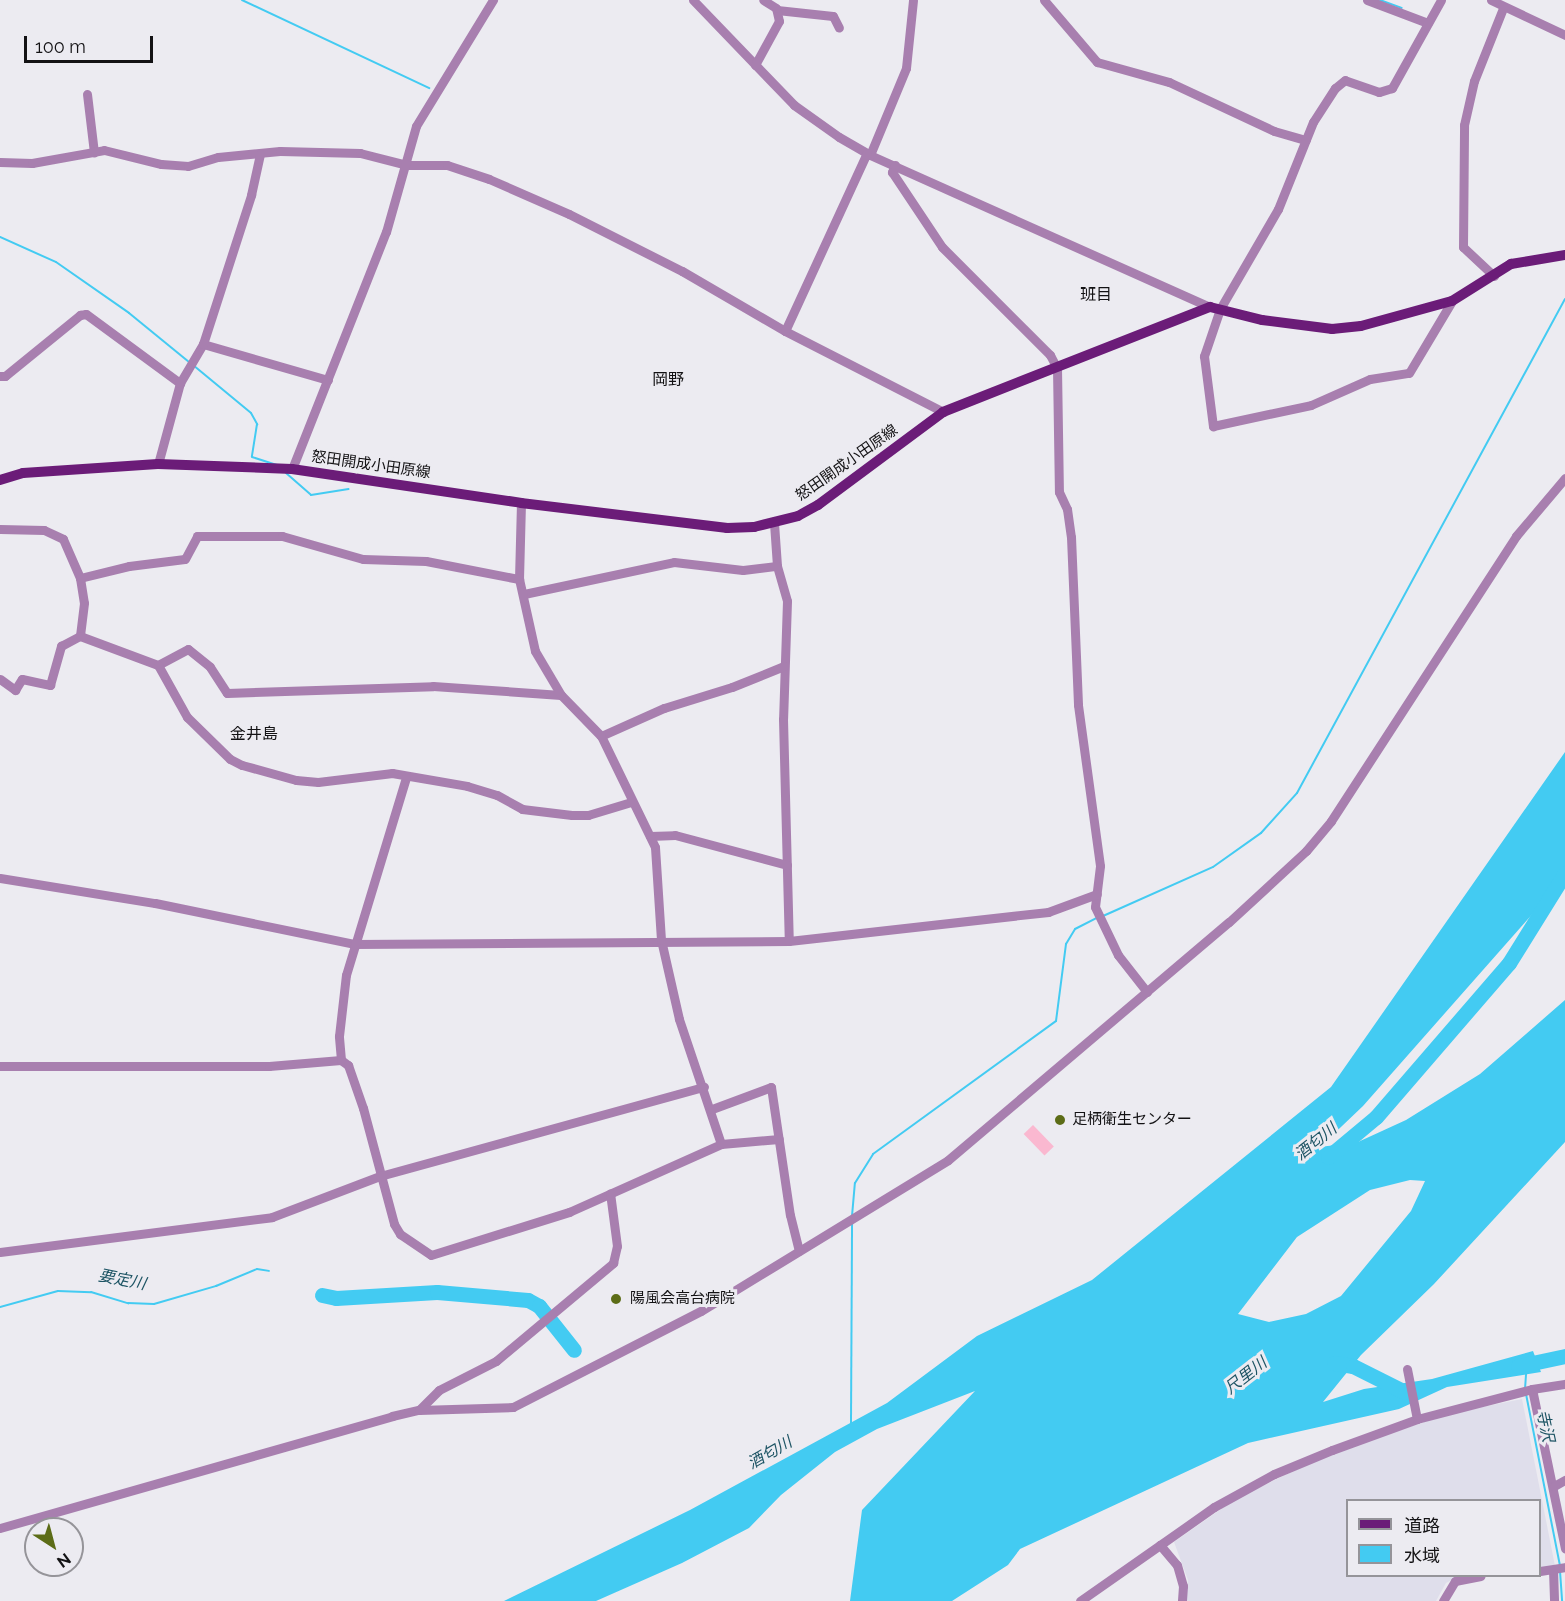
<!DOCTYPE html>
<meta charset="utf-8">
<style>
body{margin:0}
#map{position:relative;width:1565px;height:1601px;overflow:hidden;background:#ecebf1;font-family:Raleway,"Noto Sans JP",sans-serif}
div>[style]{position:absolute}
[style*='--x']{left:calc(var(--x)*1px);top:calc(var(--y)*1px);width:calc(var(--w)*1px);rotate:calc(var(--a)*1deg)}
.built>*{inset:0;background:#dfdeeb}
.green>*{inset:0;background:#fab8d0;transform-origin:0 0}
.water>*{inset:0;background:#43cbf2}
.stream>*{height:2px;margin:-1px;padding:0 1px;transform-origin:1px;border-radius:1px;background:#43cbf2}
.river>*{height:15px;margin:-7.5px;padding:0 7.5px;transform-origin:7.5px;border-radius:7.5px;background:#43cbf2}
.minor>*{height:9px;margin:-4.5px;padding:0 4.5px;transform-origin:4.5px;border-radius:4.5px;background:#a87faf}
.major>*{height:10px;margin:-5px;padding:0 5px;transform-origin:5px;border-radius:5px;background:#6b1c78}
.dots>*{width:16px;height:16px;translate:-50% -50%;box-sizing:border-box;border:3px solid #ecebf1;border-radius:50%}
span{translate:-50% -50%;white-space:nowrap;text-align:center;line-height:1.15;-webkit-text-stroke:6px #ecebf1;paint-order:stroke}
.street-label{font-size:15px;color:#131214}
.poi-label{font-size:15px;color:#131214}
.left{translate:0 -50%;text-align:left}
.neighbourhood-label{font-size:16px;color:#131214}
.water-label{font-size:16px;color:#1d5464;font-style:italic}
.legend{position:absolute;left:1346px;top:1499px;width:195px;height:78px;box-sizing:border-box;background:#ecebf1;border:2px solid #959499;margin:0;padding:8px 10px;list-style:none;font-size:18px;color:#131214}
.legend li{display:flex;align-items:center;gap:12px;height:30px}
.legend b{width:30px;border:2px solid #959499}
.north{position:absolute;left:24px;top:1517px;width:60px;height:60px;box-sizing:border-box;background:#ecebf1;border:2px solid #959499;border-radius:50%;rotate:144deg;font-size:16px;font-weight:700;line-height:24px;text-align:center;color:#131214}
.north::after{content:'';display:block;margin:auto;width:21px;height:27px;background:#5c6c17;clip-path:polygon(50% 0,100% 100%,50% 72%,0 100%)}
.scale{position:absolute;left:24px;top:36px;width:129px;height:27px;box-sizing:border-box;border:3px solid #131214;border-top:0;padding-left:8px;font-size:18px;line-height:21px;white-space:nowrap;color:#131214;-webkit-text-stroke:4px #ecebf1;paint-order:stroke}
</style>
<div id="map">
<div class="built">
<i style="clip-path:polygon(1522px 1399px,1555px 1566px,1540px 1568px,1540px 1500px,1348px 1500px,1348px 1576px,1460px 1576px,1446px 1583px,1436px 1601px,1186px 1601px,1188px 1580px,1174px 1542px,1237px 1498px,1315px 1461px,1385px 1435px,1452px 1413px)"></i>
</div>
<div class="green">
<i style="left:1033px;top:1125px;width:30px;height:13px;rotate:46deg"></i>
</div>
<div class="water">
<i style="clip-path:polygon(evenodd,1565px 752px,1565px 877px,1363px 1106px,1320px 1147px,1358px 1142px,1406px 1120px,1480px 1074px,1565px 1000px,1565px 1142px,1434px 1284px,1361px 1355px,1323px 1402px,1364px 1389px,1432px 1379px,1533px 1351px,1541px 1372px,1447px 1387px,1399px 1409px,1248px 1443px,1020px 1549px,1008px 1565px,952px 1601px,850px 1601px,862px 1510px,975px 1391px,877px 1429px,835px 1452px,781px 1495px,749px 1528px,682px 1563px,596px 1601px,504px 1601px,690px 1510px,887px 1403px,977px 1336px,1092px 1280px,1331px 1087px,1565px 752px,1410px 1180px,1425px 1181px,1411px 1211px,1341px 1296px,1306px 1314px,1269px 1322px,1238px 1314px,1297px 1237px,1370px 1190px,1410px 1180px)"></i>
</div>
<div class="stream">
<i style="--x:242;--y:0;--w:207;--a:25.2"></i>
<i style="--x:1380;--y:0;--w:23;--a:20"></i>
<i style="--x:0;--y:237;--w:61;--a:24.1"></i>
<i style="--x:56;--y:262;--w:89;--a:34.9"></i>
<i style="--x:129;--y:313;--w:77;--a:39.2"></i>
<i style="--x:193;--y:365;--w:75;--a:39.6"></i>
<i style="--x:251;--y:413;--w:13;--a:61"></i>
<i style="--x:257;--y:424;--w:33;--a:99"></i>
<i style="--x:252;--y:457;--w:26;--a:18"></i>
<i style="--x:286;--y:473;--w:33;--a:41"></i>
<i style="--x:311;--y:495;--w:38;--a:-9"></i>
<i style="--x:1103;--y:916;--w:120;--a:-24"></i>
<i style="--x:1213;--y:867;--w:59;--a:-35.3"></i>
<i style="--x:1261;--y:833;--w:54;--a:-48"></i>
<i style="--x:1297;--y:793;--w:562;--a:-61.52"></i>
<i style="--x:852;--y:1216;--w:33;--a:-85"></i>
<i style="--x:855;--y:1183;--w:34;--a:-58"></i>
<i style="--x:873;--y:1154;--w:226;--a:-36"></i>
<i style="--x:1056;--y:1021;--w:78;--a:-82.6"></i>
<i style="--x:1066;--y:944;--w:17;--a:-59"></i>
<i style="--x:1075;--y:929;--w:25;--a:-27"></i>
<i style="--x:0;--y:1307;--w:60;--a:-15.4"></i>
<i style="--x:58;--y:1291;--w:33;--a:2"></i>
<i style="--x:91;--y:1292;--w:39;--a:17"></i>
<i style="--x:128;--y:1303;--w:26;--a:2"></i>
<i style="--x:154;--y:1304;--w:65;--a:-16.2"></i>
<i style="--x:216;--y:1286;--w:44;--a:-22.5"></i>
<i style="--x:257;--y:1269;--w:12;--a:9"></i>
<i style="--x:1525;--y:1389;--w:15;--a:-86"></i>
<i style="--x:1526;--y:1394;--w:174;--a:78.8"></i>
<i style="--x:851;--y:1423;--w:201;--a:-89.7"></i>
<i style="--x:1560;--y:1571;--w:30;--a:86"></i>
</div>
<div class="river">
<i style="--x:1328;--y:1157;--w:62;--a:-39.8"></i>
<i style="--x:1376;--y:1117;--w:203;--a:-49.2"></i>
<i style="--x:1509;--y:963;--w:106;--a:-58.1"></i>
<i style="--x:322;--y:1295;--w:14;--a:12"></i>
<i style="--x:336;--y:1298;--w:101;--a:-3.4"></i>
<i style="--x:437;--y:1292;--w:91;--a:5"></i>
<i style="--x:528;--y:1300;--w:13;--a:29"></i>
<i style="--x:539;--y:1306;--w:56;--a:51.5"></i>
<i style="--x:1334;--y:1363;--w:19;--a:9"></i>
<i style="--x:1353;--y:1366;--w:58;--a:26.6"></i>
<i style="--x:1518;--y:1366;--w:48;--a:-12"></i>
</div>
<div class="minor">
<i style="--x:693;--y:0;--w:146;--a:46.1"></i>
<i style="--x:794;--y:105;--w:55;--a:35.4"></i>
<i style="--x:839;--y:137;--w:36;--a:30"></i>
<i style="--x:870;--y:155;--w:372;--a:24.1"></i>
<i style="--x:1044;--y:0;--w:82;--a:49.5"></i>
<i style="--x:1097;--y:62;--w:75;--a:15.5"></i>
<i style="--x:1169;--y:82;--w:116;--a:25"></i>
<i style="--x:1274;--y:131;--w:33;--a:16"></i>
<i style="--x:1367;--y:0;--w:65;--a:20.7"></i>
<i style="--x:1441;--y:0;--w:101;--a:119.1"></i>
<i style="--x:1392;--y:88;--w:14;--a:163"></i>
<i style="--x:1379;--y:92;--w:36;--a:-161"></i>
<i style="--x:1345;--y:80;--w:13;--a:141"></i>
<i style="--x:1335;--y:88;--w:40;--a:122.9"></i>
<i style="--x:1313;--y:122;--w:94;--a:111.9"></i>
<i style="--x:1278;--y:209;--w:116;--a:120.1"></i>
<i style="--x:1220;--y:309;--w:50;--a:108.8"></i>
<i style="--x:1204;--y:356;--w:71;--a:82.7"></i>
<i style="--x:1213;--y:426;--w:100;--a:-12.1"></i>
<i style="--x:1311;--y:405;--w:64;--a:-23.8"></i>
<i style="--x:1370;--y:379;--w:39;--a:-9"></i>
<i style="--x:1409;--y:373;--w:84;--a:-59.2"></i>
<i style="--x:1491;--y:0;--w:82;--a:25.3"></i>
<i style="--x:777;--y:10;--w:56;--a:6.1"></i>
<i style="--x:833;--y:16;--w:13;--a:63"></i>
<i style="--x:755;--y:65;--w:50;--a:-61.4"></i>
<i style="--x:779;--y:21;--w:13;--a:-103"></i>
<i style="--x:776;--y:8;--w:15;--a:-148"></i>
<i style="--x:87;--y:94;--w:59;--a:83.2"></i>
<i style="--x:870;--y:155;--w:94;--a:-67.5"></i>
<i style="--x:906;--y:68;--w:68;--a:-84.1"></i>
<i style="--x:0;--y:162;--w:32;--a:2"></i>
<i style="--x:32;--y:163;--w:73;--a:-10.2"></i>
<i style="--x:104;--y:150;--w:59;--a:13.8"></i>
<i style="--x:161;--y:164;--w:27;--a:4"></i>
<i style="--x:188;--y:166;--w:31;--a:-17"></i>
<i style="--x:218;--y:157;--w:62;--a:-5.5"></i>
<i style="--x:280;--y:151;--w:80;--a:1.4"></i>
<i style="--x:360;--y:153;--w:49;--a:14.3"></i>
<i style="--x:407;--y:165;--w:40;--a:0"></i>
<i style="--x:447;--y:165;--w:44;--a:18.4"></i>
<i style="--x:489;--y:179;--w:87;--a:23.6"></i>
<i style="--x:569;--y:214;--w:127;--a:26.8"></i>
<i style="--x:682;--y:271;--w:119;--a:30.2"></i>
<i style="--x:785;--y:331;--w:178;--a:27.1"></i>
<i style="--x:895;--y:165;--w:8;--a:113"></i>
<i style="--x:892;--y:172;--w:90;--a:56.3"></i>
<i style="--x:942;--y:247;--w:153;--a:45"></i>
<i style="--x:1050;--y:355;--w:15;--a:62"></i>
<i style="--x:1057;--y:368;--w:124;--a:89.1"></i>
<i style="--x:1059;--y:492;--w:19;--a:65"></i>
<i style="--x:1067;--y:509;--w:28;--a:82"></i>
<i style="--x:1071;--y:537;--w:168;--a:87.6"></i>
<i style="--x:1078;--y:705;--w:162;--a:82.2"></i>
<i style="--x:1100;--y:866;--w:41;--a:97"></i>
<i style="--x:1095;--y:907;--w:53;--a:64.4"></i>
<i style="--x:1118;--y:955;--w:47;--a:51.9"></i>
<i style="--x:1494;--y:276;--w:42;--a:-136.9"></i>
<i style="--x:1463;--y:247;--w:122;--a:-89.5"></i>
<i style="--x:1464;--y:125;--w:45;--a:-77.2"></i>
<i style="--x:1474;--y:81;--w:79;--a:-68.3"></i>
<i style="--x:785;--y:331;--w:196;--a:-65.3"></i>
<i style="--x:203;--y:344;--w:130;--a:16.1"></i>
<i style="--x:0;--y:376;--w:5;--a:0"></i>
<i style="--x:5;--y:376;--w:97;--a:-39.1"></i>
<i style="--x:80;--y:315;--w:6;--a:-9"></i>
<i style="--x:86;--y:314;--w:117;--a:36.3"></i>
<i style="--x:158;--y:464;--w:84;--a:-74.8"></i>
<i style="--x:180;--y:383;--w:45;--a:-59.5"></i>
<i style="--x:203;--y:344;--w:157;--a:-72.1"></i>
<i style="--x:251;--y:195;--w:42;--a:-77.6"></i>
<i style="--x:292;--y:469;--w:255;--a:-68.4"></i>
<i style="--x:386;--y:232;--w:110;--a:-74.2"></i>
<i style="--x:416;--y:126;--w:148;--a:-58.6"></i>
<i style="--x:774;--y:523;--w:43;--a:86"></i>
<i style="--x:777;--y:566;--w:36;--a:74"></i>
<i style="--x:787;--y:601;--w:118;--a:91.9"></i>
<i style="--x:783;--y:719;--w:222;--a:88.5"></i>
<i style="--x:0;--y:529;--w:44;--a:1.3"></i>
<i style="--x:44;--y:530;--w:21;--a:25"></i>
<i style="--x:63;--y:539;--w:43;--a:66.4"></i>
<i style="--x:80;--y:578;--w:25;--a:81"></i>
<i style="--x:84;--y:603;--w:33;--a:97"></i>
<i style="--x:80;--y:578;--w:50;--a:-13.8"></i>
<i style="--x:129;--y:566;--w:56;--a:-7.1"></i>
<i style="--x:185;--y:559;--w:26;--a:-62"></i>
<i style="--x:197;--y:536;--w:85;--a:0"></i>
<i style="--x:282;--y:536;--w:84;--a:15.9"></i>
<i style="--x:363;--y:559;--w:63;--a:1.8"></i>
<i style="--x:426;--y:561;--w:95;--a:11"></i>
<i style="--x:524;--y:594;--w:153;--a:-12"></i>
<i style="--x:674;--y:562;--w:69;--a:6.6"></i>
<i style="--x:743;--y:570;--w:34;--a:-7"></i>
<i style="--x:158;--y:665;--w:34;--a:-28"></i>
<i style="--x:188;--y:649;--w:28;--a:39"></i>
<i style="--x:210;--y:667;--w:31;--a:57"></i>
<i style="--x:227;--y:693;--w:206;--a:-1.9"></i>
<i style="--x:433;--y:686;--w:128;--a:4"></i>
<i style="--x:0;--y:679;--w:19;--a:36"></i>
<i style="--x:15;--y:690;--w:13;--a:-58"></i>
<i style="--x:22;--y:679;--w:29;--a:12"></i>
<i style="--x:50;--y:685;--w:41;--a:-74.2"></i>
<i style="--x:61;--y:646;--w:21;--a:-28"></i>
<i style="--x:80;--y:636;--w:83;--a:20.4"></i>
<i style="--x:158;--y:665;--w:60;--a:60.9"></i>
<i style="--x:187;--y:717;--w:60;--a:44.3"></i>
<i style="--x:230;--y:759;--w:13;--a:27"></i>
<i style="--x:242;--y:765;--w:56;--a:15.5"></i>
<i style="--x:296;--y:780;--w:22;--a:5"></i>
<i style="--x:318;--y:782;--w:75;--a:-6.9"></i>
<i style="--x:392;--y:773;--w:76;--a:9.8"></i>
<i style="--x:467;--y:786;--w:31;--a:17"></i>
<i style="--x:497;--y:795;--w:29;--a:29"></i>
<i style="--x:522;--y:809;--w:50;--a:6.8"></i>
<i style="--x:572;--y:815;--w:16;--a:0"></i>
<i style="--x:588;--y:815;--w:45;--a:-16.8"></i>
<i style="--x:601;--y:736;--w:69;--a:-24"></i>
<i style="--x:664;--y:708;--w:71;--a:-17.2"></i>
<i style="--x:732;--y:687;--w:56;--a:-22"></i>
<i style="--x:650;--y:836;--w:25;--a:-2"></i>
<i style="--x:675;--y:835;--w:116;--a:15"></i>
<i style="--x:0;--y:878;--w:157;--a:9.2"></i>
<i style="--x:155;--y:903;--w:203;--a:11.6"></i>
<i style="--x:354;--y:944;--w:435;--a:-0.4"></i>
<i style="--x:789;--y:941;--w:261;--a:-6.4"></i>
<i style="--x:1048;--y:912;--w:52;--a:-20.2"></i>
<i style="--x:341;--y:1060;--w:24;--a:-95"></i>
<i style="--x:339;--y:1036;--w:61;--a:-83.5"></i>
<i style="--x:346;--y:975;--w:206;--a:-73.1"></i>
<i style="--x:0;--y:1066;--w:269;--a:0"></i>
<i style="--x:269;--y:1066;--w:72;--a:-4.8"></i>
<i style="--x:341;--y:1060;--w:9;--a:36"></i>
<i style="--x:348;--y:1065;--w:46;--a:70.8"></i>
<i style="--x:363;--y:1108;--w:120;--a:75"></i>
<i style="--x:394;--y:1224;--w:12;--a:59"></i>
<i style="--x:400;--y:1234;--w:37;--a:34"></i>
<i style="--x:431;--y:1255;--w:145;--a:-17.3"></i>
<i style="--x:569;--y:1212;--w:167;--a:-24.1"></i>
<i style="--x:721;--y:1144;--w:132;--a:-108.6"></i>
<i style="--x:679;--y:1019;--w:81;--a:-102.8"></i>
<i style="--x:661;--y:940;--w:93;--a:-93.7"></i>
<i style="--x:655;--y:847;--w:123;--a:-115.9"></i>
<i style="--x:601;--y:736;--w:57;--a:-134.3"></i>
<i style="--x:561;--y:695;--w:51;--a:-120.6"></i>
<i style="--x:535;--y:651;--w:74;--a:-102.5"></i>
<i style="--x:519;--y:579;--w:76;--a:-88.5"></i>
<i style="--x:712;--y:1109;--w:63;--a:-20.4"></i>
<i style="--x:771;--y:1087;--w:129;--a:81.6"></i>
<i style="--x:790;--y:1215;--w:37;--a:76"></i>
<i style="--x:721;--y:1144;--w:58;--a:-4.9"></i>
<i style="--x:0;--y:1252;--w:274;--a:-7.3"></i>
<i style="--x:272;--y:1217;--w:116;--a:-20.8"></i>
<i style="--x:380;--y:1176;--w:336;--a:-15.4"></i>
<i style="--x:1407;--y:1369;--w:51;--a:78.7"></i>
<i style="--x:1532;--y:1389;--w:163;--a:78.3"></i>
<i style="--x:419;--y:1410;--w:28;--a:-45"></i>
<i style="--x:439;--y:1390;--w:64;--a:-27"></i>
<i style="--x:496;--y:1361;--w:153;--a:-39.9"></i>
<i style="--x:613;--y:1263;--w:17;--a:-77"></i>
<i style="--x:617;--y:1246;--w:53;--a:-97.5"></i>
<i style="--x:1554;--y:1486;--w:13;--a:-29"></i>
<i style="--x:0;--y:1528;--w:408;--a:-15.9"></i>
<i style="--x:392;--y:1416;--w:28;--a:-13"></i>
<i style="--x:419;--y:1410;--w:94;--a:-1.8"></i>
<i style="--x:513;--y:1407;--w:211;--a:-27.1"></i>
<i style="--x:701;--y:1311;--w:289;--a:-31.4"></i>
<i style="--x:948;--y:1160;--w:368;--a:-40.3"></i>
<i style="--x:1229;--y:922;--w:105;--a:-42.7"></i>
<i style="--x:1306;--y:851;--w:39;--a:-50"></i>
<i style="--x:1331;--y:821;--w:340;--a:-57"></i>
<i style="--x:1516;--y:536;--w:76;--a:-49.8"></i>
<i style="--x:1160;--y:1545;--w:66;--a:-35.1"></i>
<i style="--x:1214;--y:1507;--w:68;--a:-28.8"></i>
<i style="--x:1274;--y:1474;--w:63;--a:-22.5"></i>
<i style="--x:1332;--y:1450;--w:90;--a:-20"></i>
<i style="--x:1417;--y:1419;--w:119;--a:-14.6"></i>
<i style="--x:1532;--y:1389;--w:33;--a:-9"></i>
<i style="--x:1553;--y:1570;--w:31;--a:88"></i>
<i style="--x:1540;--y:1571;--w:25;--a:-9"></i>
<i style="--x:1080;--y:1601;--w:98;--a:-35"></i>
<i style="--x:1160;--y:1545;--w:26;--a:50"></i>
<i style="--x:1177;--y:1565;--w:22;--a:74"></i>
<i style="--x:1183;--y:1586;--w:15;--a:94"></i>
<i style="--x:1443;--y:1601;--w:23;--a:-59"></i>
<i style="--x:1455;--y:1581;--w:26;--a:-11"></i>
</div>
<div class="major">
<i style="--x:0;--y:480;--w:24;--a:-17"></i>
<i style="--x:23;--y:473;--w:135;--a:-3.8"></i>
<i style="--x:158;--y:464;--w:134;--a:2.1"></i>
<i style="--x:292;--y:469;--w:232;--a:8.4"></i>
<i style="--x:521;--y:503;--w:208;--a:6.9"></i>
<i style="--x:727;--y:528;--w:27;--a:-2"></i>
<i style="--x:754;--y:527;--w:45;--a:-14"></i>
<i style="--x:798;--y:516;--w:23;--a:-29"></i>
<i style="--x:818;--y:505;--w:156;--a:-36.6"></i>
<i style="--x:943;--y:412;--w:287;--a:-21.5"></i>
<i style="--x:1210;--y:307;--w:54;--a:14"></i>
<i style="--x:1262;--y:320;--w:71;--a:7.3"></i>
<i style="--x:1332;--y:329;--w:29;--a:-6"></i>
<i style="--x:1361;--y:326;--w:94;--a:-15.4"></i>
<i style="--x:1452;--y:301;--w:70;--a:-32.1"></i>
<i style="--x:1511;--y:264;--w:55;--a:-9.5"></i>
</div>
<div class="dots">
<i style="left:1060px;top:1120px;background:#5c6c17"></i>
<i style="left:616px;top:1299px;background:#5c6c17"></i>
</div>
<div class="street-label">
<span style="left:847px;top:463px;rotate:-35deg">怒田開成小田原線</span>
<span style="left:371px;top:465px;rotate:8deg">怒田開成小田原線</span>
</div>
<div class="poi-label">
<span class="left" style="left:1072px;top:1120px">足柄衛生センター</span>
<span class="left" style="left:630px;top:1299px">陽風会高台病院</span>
</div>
<div class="neighbourhood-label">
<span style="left:1096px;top:295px">班目</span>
<span style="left:668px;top:380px">岡野</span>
<span style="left:254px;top:734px">金井島</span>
</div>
<div class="water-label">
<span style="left:1316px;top:1142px;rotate:-39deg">酒匂川</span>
<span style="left:122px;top:1280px;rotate:11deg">要定川</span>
<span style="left:1246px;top:1376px;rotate:-38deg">尺里川</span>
<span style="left:1545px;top:1426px;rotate:78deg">寺沢</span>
<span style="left:770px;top:1453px;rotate:-30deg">酒匂川</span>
</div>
<ul class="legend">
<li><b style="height:8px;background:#6b1c78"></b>道路</li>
<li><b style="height:16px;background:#43cbf2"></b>水域</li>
</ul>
<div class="north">N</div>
<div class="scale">100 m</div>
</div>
